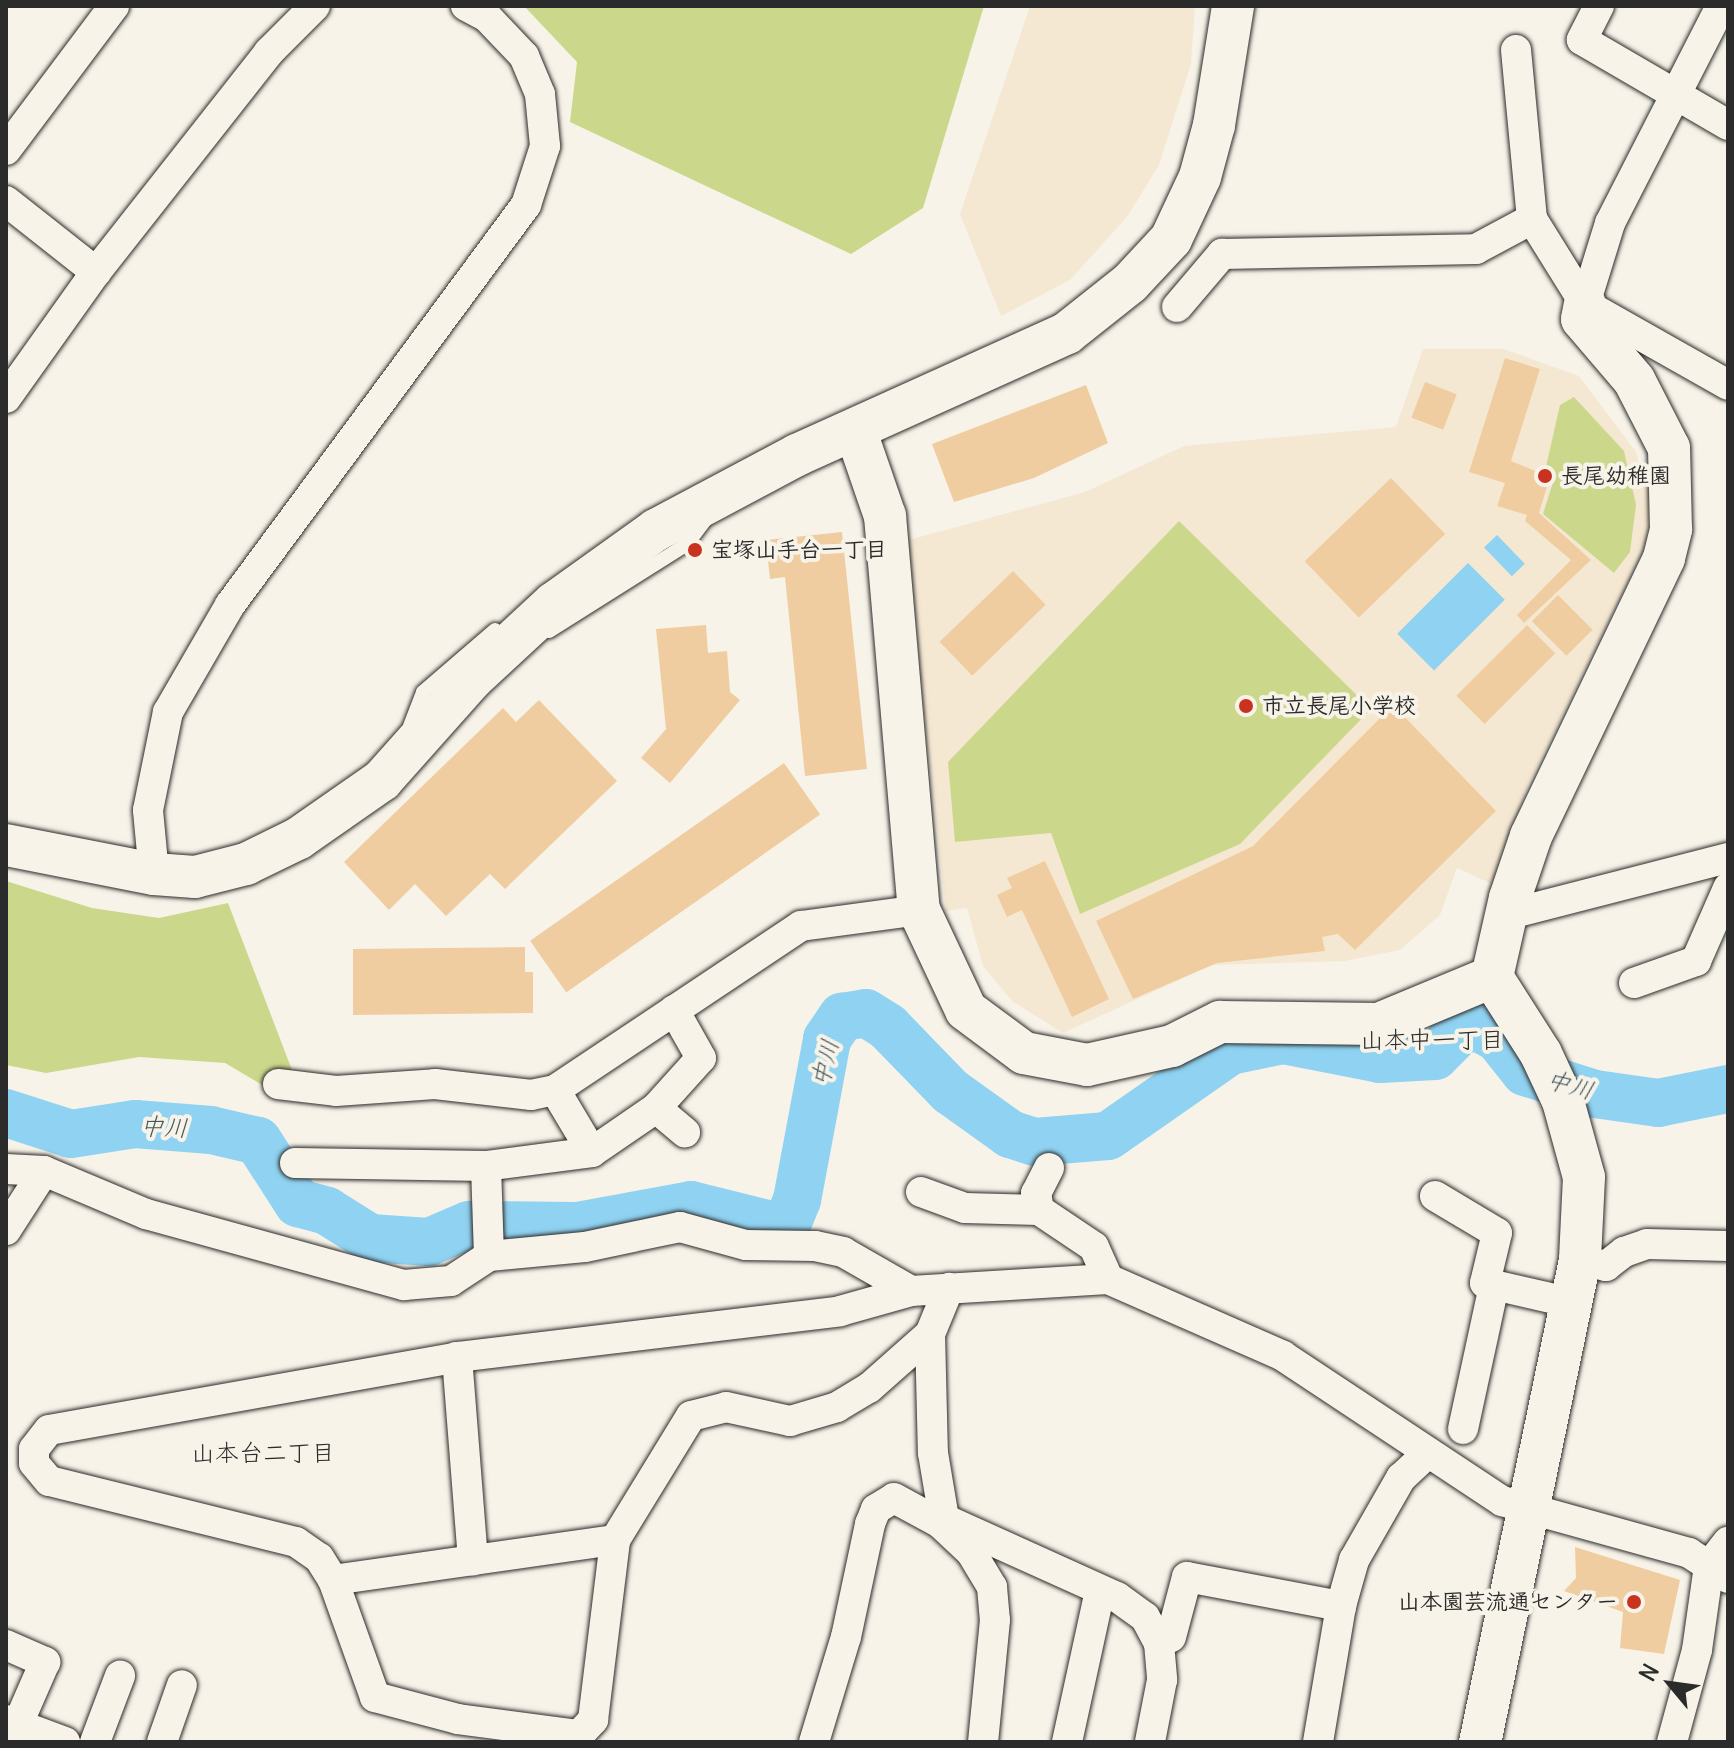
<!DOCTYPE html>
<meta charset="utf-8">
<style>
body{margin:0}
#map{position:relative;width:1734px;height:1748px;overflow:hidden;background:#f7f3e8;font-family:Delius,"Klee One",sans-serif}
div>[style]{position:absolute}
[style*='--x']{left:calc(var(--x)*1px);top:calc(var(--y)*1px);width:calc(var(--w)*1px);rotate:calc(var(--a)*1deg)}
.built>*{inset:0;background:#f5e8d3}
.green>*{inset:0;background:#cbd88b}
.water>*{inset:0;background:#90d2f1;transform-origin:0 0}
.river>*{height:48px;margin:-24px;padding:0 24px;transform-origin:24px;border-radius:24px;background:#90d2f1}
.building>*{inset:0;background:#f0cda1;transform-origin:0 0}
.roads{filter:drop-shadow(0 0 2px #2b2b2b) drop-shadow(0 0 2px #2b2b2b)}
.lane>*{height:14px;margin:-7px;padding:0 7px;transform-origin:7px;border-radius:7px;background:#f7f3e8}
.street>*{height:30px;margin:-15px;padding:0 15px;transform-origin:15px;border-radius:15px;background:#f7f3e8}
.secondary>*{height:42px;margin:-21px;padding:0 21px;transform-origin:21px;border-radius:21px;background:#f7f3e8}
.dots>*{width:22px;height:22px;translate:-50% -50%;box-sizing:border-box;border:4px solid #f7f3e8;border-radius:50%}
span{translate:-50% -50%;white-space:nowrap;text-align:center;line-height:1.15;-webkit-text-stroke:8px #f7f3e8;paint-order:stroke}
.poi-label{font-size:22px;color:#2b2b2b;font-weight:700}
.left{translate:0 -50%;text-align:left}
.right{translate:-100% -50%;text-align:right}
.neighbourhood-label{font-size:24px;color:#2b2b2b}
.water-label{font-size:24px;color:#44555c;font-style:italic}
.frame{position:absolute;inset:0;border:8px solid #2b2b2b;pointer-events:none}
.north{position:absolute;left:1630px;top:1644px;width:80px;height:80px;-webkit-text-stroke:6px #f7f3e8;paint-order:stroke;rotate:299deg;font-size:22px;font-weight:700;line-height:32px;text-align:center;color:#2b2b2b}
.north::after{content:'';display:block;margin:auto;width:28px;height:36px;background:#2b2b2b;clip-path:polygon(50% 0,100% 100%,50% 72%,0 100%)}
</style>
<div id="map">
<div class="built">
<i style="clip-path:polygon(1030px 6px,1195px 6px,1191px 64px,1159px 165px,1127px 217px,1070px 280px,1001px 316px,960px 214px)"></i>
<i style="clip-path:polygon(1423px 349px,1504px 349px,1579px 376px,1636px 452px,1650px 499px,1646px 545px,1528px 785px,1492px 884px,1457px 868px,1440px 915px,1400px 950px,1345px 961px,1212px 965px,1063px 1033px,1012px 1001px,983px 966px,967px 908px,946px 911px,905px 541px,1085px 492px,1184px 446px,1396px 427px)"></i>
</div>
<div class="green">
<i style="clip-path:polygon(524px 6px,984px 6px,923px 208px,851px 254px,570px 122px,577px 62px)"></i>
<i style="clip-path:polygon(1574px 397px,1624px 451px,1636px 505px,1630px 552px,1614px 573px,1543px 514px,1555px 476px,1545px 471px,1560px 405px)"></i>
<i style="clip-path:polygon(1179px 521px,1371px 709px,1240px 844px,1080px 914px,1051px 833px,955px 842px,948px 762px)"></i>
<i style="clip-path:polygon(6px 881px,92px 908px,159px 918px,228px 903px,292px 1070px,264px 1086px,225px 1063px,139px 1057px,46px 1073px,6px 1065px)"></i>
</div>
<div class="water">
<i style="left:1497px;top:535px;width:40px;height:18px;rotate:46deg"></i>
<i style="left:1468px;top:563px;width:52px;height:100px;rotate:45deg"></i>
</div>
<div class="river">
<i style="--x:6;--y:1113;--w:68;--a:17.9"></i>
<i style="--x:71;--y:1134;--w:65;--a:-8.9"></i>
<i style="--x:135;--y:1124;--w:76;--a:4.5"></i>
<i style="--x:211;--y:1130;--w:48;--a:13.2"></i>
<i style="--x:258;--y:1141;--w:74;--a:57.2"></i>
<i style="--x:298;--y:1203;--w:30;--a:15"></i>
<i style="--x:327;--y:1211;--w:51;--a:32.1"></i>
<i style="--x:370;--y:1238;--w:59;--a:3.9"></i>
<i style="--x:429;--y:1242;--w:43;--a:-23"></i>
<i style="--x:469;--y:1225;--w:108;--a:0.5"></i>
<i style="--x:577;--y:1226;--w:116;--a:-10.4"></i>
<i style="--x:691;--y:1205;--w:82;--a:14"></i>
<i style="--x:771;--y:1225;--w:17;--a:-10"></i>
<i style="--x:788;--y:1222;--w:24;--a:-68"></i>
<i style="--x:797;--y:1200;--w:164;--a:-79.4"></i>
<i style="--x:827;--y:1039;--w:27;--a:-56"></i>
<i style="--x:842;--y:1017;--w:24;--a:-9"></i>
<i style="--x:866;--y:1013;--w:26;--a:32"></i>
<i style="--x:888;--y:1027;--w:89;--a:45.9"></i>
<i style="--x:950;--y:1091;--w:74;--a:35.6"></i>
<i style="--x:1010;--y:1134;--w:26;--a:18"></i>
<i style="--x:1035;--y:1142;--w:73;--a:-4.7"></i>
<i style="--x:1108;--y:1136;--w:149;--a:-34.9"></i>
<i style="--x:1230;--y:1051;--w:54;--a:-11.7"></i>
<i style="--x:1283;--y:1040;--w:99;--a:11.1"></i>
<i style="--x:1380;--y:1059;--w:55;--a:-3.1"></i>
<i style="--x:1435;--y:1056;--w:37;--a:-45"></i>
<i style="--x:1461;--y:1030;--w:17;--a:-10"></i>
<i style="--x:1478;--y:1027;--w:23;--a:29"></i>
<i style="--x:1498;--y:1038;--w:43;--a:51.5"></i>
<i style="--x:1525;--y:1072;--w:73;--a:17.4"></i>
<i style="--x:1595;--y:1094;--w:64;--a:8.1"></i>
<i style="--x:1658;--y:1103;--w:71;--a:-11.3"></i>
</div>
<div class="building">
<i style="clip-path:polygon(1505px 358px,1540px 369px,1511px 461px,1550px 477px,1539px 513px,1591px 560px,1524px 623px,1517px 615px,1571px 560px,1525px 521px,1527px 515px,1497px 506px,1505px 483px,1469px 472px)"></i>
<i style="left:1425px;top:382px;width:34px;height:38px;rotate:21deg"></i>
<i style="clip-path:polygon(1086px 385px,1108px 443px,1034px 478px,954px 502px,932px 444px)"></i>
<i style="left:1391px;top:478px;width:78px;height:120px;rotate:46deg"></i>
<i style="clip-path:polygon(842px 532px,867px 769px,805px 776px,785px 577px,770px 579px,766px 540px)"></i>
<i style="left:1013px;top:571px;width:47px;height:102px;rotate:46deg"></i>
<i style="left:1558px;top:595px;width:49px;height:37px;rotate:45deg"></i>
<i style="clip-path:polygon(706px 625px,708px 653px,727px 651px,730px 692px,740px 700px,670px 783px,641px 758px,666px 729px,656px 629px)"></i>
<i style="left:1527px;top:625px;width:40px;height:100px;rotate:45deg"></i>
<i style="clip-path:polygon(539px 700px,617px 781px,505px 889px,490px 874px,446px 916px,415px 884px,389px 910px,344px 862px,503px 708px,516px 722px)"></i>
<i style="clip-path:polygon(1393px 705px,1496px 811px,1355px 950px,1338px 934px,1322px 937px,1325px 951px,1217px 963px,1133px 999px,1096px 921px,1253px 846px)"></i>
<i style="left:784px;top:763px;width:63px;height:310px;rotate:55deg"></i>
<i style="clip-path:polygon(1045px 861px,1109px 999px,1072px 1017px,1022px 910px,1007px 917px,997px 895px,1012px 888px,1007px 878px)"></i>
<i style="clip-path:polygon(525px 947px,525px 972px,533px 972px,533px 1013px,353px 1015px,353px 949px)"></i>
<i style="clip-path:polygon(1575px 1547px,1680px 1580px,1664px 1654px,1620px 1648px,1623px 1612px,1564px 1591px,1576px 1578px)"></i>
</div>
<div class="roads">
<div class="lane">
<i style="--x:549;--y:631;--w:163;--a:-32.2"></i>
<i style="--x:687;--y:544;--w:31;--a:-53"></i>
<i style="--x:410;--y:726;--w:36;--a:-69"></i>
<i style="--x:423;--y:692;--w:95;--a:-40.7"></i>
</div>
<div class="street">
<i style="--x:1599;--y:6;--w:38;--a:117"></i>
<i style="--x:1582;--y:40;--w:169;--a:30.2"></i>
<i style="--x:1516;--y:50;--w:170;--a:84.6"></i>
<i style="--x:1532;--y:219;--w:100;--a:58.1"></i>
<i style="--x:1585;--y:304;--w:164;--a:29.5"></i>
<i style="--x:6;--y:150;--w:180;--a:-53.1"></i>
<i style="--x:6;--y:201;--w:115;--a:38.3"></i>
<i style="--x:1585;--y:304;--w:85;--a:-72.8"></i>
<i style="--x:1610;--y:223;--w:244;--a:-62.9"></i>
<i style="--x:1177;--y:307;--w:70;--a:-49.7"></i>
<i style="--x:1222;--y:254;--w:254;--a:-1.1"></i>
<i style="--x:1476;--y:249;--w:64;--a:-28.2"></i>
<i style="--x:6;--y:398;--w:155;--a:-54.5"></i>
<i style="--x:96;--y:272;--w:280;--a:-51.8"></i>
<i style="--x:269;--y:52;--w:65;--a:-45"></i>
<i style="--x:154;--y:874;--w:64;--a:-95.4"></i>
<i style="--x:148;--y:810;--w:100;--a:-78.5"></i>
<i style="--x:168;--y:712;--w:124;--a:-59.9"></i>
<i style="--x:230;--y:605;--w:498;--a:-53.5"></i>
<i style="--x:526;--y:205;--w:62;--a:-72.1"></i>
<i style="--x:545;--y:146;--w:52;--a:-95.5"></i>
<i style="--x:540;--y:94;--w:41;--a:-112.8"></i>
<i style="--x:524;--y:56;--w:54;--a:-133.5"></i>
<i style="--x:487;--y:17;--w:24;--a:-152"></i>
<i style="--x:1506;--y:915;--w:229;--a:-14.4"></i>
<i style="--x:1634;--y:983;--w:66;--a:-19.5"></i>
<i style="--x:1696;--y:961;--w:80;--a:-66.3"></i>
<i style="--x:278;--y:1084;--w:58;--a:6.9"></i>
<i style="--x:336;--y:1091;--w:99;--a:-4"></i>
<i style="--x:435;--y:1084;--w:97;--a:6.5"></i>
<i style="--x:531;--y:1095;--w:25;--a:-12"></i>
<i style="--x:555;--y:1090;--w:296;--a:-33.7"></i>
<i style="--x:801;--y:926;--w:119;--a:-7.7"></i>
<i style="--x:555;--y:1090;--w:72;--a:59.2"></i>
<i style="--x:656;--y:1108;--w:38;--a:40"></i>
<i style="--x:295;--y:1163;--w:191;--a:0.9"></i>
<i style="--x:486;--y:1166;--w:107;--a:-7.5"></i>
<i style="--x:592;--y:1152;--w:78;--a:-34.5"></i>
<i style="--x:656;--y:1108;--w:67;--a:-48"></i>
<i style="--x:701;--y:1058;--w:55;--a:-119.4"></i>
<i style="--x:486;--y:1166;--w:90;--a:88.1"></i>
<i style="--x:1049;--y:1168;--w:28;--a:117"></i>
<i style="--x:1036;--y:1193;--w:17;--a:80"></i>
<i style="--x:1039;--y:1210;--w:66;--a:33.9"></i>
<i style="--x:1094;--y:1247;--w:35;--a:66"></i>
<i style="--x:1108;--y:1279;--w:191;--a:23.7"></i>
<i style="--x:1283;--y:1356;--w:263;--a:33.5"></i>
<i style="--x:1502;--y:1501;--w:194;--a:15.5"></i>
<i style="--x:1689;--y:1553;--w:46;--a:32.7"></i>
<i style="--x:6;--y:1169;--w:38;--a:3"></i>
<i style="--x:44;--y:1171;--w:111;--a:22.9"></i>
<i style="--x:146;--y:1214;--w:268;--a:15.4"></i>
<i style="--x:404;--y:1285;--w:47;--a:-4.9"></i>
<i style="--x:451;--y:1281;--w:45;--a:-33.3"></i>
<i style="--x:489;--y:1256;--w:96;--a:-5.4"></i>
<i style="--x:585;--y:1247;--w:97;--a:-11.9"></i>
<i style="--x:680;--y:1227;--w:68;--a:15.3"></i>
<i style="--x:746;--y:1245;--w:69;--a:0.8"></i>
<i style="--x:815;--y:1246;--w:29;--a:12"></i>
<i style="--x:843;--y:1252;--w:78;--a:29.8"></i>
<i style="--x:921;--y:1192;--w:47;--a:20"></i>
<i style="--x:965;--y:1208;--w:74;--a:1.5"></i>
<i style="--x:1435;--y:1196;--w:72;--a:30.8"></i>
<i style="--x:1497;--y:1233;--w:51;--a:103.5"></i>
<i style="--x:1485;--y:1283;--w:89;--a:12.9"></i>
<i style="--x:6;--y:1230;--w:70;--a:-57.2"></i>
<i style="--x:1580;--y:1260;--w:27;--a:13"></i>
<i style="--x:1606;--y:1266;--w:23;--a:-38"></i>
<i style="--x:1624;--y:1252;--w:24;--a:-19"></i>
<i style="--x:1647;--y:1244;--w:81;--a:1.4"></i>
<i style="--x:930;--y:1334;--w:119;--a:88.6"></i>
<i style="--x:933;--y:1453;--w:67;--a:80.5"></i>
<i style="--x:944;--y:1519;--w:190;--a:24.3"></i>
<i style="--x:1117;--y:1597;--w:34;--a:36"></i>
<i style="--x:1145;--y:1617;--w:30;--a:62"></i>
<i style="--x:1159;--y:1643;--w:37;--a:85"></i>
<i style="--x:1162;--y:1680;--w:63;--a:101"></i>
<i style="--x:457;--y:1357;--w:204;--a:85.5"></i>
<i style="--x:1463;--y:1429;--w:146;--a:-77.8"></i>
<i style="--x:333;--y:1580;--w:26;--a:-122"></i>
<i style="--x:319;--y:1558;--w:28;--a:-145"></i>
<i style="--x:296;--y:1542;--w:254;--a:-166.1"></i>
<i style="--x:49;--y:1481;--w:23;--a:-130"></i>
<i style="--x:34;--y:1463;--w:14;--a:-90"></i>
<i style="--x:34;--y:1449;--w:24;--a:-52"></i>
<i style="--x:49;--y:1430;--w:414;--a:-10.1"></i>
<i style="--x:457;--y:1357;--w:386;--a:-6.8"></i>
<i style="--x:840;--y:1311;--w:74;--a:-15.7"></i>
<i style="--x:911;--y:1291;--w:197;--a:-3.5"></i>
<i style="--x:1159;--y:1643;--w:13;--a:-27"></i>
<i style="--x:1171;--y:1637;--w:62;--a:-75.1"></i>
<i style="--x:1187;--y:1577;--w:157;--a:10.7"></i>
<i style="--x:6;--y:1645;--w:43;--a:23.6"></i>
<i style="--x:45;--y:1662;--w:87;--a:113.6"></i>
<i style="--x:6;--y:1720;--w:63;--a:20.4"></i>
<i style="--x:579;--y:1735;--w:21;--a:-47"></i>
<i style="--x:593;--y:1720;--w:181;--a:-83"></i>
<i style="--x:615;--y:1540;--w:145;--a:-58.5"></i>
<i style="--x:691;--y:1416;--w:36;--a:-14"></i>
<i style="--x:726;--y:1407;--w:66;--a:12.3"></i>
<i style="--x:790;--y:1421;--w:49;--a:-16.6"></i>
<i style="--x:837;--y:1407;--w:37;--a:-31"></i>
<i style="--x:869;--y:1388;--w:81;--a:-41.5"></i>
<i style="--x:930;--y:1334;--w:50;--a:-67.6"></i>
<i style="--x:95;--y:1742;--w:71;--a:-69.3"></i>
<i style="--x:162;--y:1742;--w:60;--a:-70.7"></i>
<i style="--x:575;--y:1742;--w:8;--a:-60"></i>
<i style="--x:579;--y:1735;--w:122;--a:-172.5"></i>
<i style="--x:458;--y:1719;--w:86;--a:-165.2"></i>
<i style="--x:375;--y:1697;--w:124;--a:-109.7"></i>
<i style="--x:333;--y:1580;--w:285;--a:-8.1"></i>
<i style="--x:814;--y:1742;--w:110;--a:-73.1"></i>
<i style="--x:846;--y:1637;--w:116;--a:-78"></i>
<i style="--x:870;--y:1524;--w:16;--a:-68"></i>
<i style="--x:876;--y:1509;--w:21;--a:-31"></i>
<i style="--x:894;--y:1498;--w:52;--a:28.5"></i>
<i style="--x:940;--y:1523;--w:42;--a:43.1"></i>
<i style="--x:971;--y:1552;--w:41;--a:59"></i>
<i style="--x:992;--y:1587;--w:33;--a:85"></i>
<i style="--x:995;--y:1620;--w:123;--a:95.6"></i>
<i style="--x:1067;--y:1742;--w:155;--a:-77.7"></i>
<i style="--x:1318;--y:1742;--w:138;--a:-80.4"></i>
<i style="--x:1341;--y:1606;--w:48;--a:-74.2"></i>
<i style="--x:1354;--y:1560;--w:95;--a:-60.2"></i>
<i style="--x:1401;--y:1478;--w:37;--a:-43"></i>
<i style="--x:1672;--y:1742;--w:95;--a:-74.8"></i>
<i style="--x:1697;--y:1650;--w:85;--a:-81.9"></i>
<i style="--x:1709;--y:1566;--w:31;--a:-52"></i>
</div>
<div class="secondary">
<i style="--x:856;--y:432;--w:89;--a:71"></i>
<i style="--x:885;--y:516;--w:395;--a:85.1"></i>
<i style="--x:919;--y:910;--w:110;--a:64.8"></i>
<i style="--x:966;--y:1010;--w:72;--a:36.6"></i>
<i style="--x:1024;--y:1053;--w:64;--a:10.8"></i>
<i style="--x:1087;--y:1065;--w:87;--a:-12.6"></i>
<i style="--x:1172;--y:1046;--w:54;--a:-26.6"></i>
<i style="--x:1220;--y:1022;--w:159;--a:0.7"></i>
<i style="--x:1379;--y:1024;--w:122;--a:-22.6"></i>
<i style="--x:1492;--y:977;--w:91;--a:57.5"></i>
<i style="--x:1541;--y:1054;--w:52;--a:64.9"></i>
<i style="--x:1563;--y:1101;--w:79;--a:74.6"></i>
<i style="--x:1584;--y:1177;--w:83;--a:92.8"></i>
<i style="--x:1580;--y:1260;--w:492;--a:101.7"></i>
<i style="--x:6;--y:845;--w:151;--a:11.1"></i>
<i style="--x:154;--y:874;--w:41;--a:4.2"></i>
<i style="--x:195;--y:877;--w:53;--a:-14.3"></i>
<i style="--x:246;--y:864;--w:59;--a:-26.1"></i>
<i style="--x:299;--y:838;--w:101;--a:-34.9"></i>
<i style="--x:382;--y:780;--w:137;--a:-48.3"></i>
<i style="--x:473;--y:678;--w:110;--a:-42.8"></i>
<i style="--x:554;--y:603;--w:125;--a:-35.6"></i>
<i style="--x:656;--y:530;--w:160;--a:-28"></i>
<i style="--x:797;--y:455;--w:296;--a:-24.3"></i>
<i style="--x:1067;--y:333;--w:80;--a:-38.4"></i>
<i style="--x:1130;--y:283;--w:60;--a:-47"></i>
<i style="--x:1171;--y:239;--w:68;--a:-64.9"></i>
<i style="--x:1200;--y:177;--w:54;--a:-74.9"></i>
<i style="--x:1214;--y:125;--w:121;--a:-80.9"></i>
<i style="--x:1492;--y:977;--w:81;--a:-77.2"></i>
<i style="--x:1510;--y:898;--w:65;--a:-71.3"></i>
<i style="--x:1531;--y:836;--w:308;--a:-64.4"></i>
<i style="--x:1664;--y:558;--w:30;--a:-76"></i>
<i style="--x:1671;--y:529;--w:81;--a:-91.4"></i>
<i style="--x:1669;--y:448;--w:76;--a:-117.2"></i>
<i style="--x:1634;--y:380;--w:80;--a:-130.4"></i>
<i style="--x:1582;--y:319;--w:15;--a:-79"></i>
</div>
</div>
<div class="dots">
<i style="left:1545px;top:476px;background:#c8321e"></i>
<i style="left:695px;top:550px;background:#c8321e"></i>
<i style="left:1246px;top:706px;background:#c8321e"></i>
<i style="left:1634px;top:1602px;background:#c8321e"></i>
</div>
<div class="poi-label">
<span class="left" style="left:1561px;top:476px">長尾幼稚園</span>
<span class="left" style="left:711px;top:550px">宝塚山手台一丁目</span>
<span class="left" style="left:1262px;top:706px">市立長尾小学校</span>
<span class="right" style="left:1618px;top:1602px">山本園芸流通センター</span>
</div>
<div class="neighbourhood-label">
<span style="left:1432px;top:1040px">山本中一丁目</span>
<span style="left:263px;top:1453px">山本台二丁目</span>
</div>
<div class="water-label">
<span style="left:825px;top:1063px;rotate:-76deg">中川</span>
<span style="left:1570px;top:1085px;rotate:16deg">中川</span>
<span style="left:164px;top:1127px;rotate:3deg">中川</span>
</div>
<div class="frame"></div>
<div class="north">N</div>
</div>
